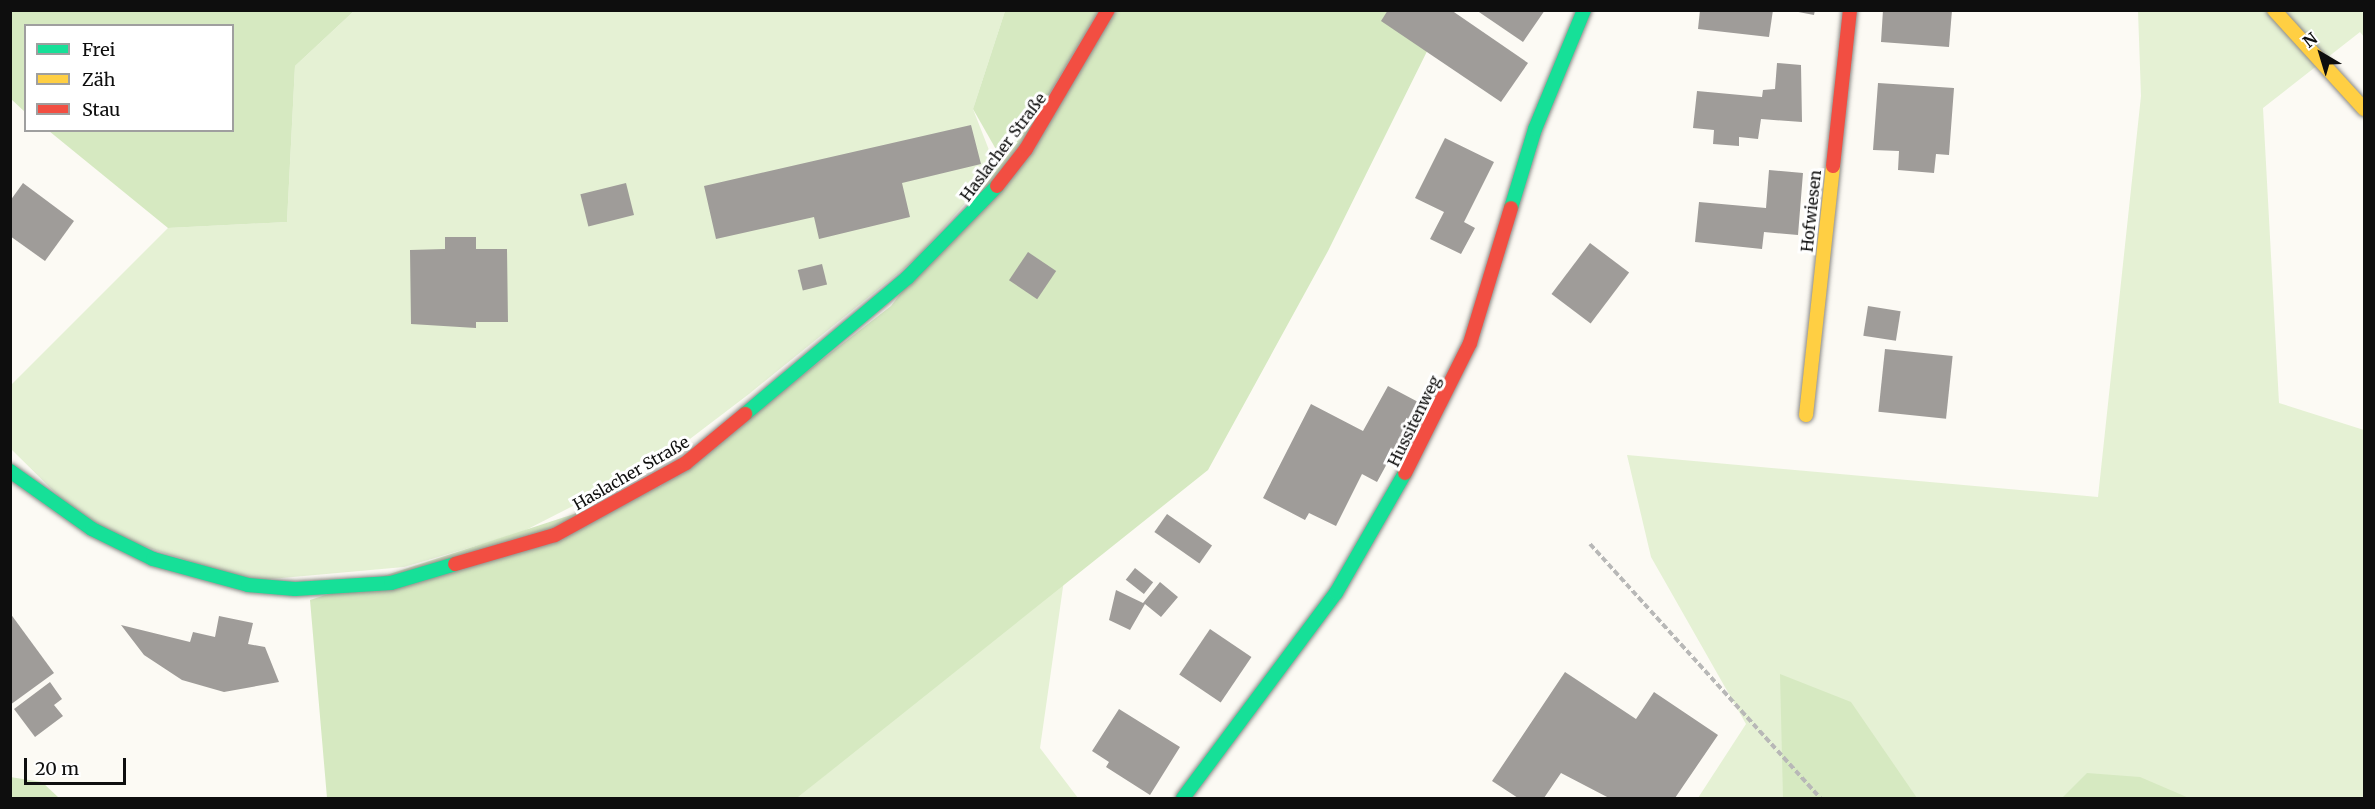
<!DOCTYPE html>
<meta charset="utf-8">
<style>
body{margin:0}
#map{position:relative;width:2375px;height:809px;overflow:hidden;background:#fcfaf4;font-family:Merriweather,serif}
div>[style]{position:absolute}
[style*='--x']{left:calc(var(--x)*1px);top:calc(var(--y)*1px);width:calc(var(--w)*1px);rotate:calc(var(--a)*1deg)}
.green>*{inset:0;background:#e5f1d4}
.forest>*{inset:0;background:#d6e9c1}
.building>*{inset:0;background:#9f9c99;transform-origin:0 0}
.path>*{height:4px;margin-top:-2px;transform-origin:0;background:repeating-linear-gradient(90deg,#b8b8b7 0 6px,transparent 0 9px)}
.roads{filter:drop-shadow(0 0 2px #8c8b88) drop-shadow(0 0 2px #8c8b88)}
.fast>*{height:14px;margin:-7px;padding:0 7px;transform-origin:7px;border-radius:7px;background:#16e098}
.slow>*{height:14px;margin:-7px;padding:0 7px;transform-origin:7px;border-radius:7px;background:#ffcf43}
.jam>*{height:14px;margin:-7px;padding:0 7px;transform-origin:7px;border-radius:7px;background:#f24e42}
span{translate:-50% -50%;white-space:nowrap;text-align:center;line-height:1.15;-webkit-text-stroke:6px #fff;paint-order:stroke}
.street-label{font-size:16px;color:#0e0e0e}
.frame{position:absolute;inset:0;border:12px solid #0e0e0e;pointer-events:none}
.legend{position:absolute;left:24px;top:24px;width:210px;height:108px;box-sizing:border-box;background:#fff;border:2px solid #9f9f9f;margin:0;padding:8px 10px;list-style:none;font-size:18px;color:#0e0e0e}
.legend li{display:flex;align-items:center;gap:12px;height:30px}
.legend b{width:30px;border:2px solid #9f9f9f}
.north{position:absolute;left:2291px;top:24px;width:60px;height:60px;-webkit-text-stroke:4px #fff;paint-order:stroke;rotate:322deg;font-size:16px;font-weight:700;line-height:24px;text-align:center;color:#0e0e0e}
.north::after{content:'';display:block;margin:auto;width:21px;height:27px;background:#0e0e0e;clip-path:polygon(50% 0,100% 100%,50% 72%,0 100%)}
.scale{position:absolute;left:24px;top:758px;width:102px;height:27px;box-sizing:border-box;border:3px solid #0e0e0e;border-top:0;padding-left:8px;font-size:18px;line-height:21px;white-space:nowrap;color:#0e0e0e;-webkit-text-stroke:4px #fff;paint-order:stroke}
</style>
<div id="map">
<div class="green">
<i style="clip-path:polygon(354px 11px,1005px 11px,973px 109px,996px 168px,918px 257px,749px 394px,661px 461px,520px 533px,404px 567px,249px 581px,92px 529px,11px 449px,10px 386px,168px 228px,287px 222px,295px 66px)"></i>
<i style="clip-path:polygon(2138px 11px,2364px 11px,2364px 37px,2360px 32px,2263px 108px,2279px 403px,2364px 430px,2364px 798px,1698px 798px,1746px 724px,1651px 557px,1627px 455px,2098px 497px,2141px 96px)"></i>
<i style="clip-path:polygon(1064px 580px,1040px 748px,1078px 798px,797px 798px)"></i>
</div>
<div class="forest">
<i style="clip-path:polygon(10px 11px,354px 11px,295px 66px,287px 222px,168px 228px,49px 131px,232px 130px,232px 26px,26px 26px,25px 112px,11px 99px)"></i>
<i style="clip-path:polygon(1005px 11px,1099px 11px,1006px 167px,973px 109px)"></i>
<i style="clip-path:polygon(1116px 11px,1447px 11px,1328px 251px,1208px 470px,797px 798px,327px 798px,310px 600px,660px 486px,891px 306px)"></i>
<i style="clip-path:polygon(1780px 674px,1851px 702px,1917px 798px,1783px 798px)"></i>
<i style="clip-path:polygon(2087px 773px,2140px 777px,2189px 798px,2062px 798px)"></i>
<i style="clip-path:polygon(10px 777px,42px 782px,59px 798px,11px 798px)"></i>
</div>
<div class="building">
<i style="clip-path:polygon(1388px 10px,1451px 10px,1528px 63px,1501px 102px,1381px 21px)"></i>
<i style="clip-path:polygon(1476px 10px,1545px 10px,1523px 42px)"></i>
<i style="clip-path:polygon(1700px 10px,1773px 10px,1769px 37px,1698px 29px)"></i>
<i style="clip-path:polygon(1788px 10px,1815px 10px,1814px 15px)"></i>
<i style="clip-path:polygon(1883px 10px,1952px 10px,1949px 47px,1881px 42px)"></i>
<i style="clip-path:polygon(1777px 63px,1801px 65px,1802px 122px,1761px 119px,1758px 139px,1739px 137px,1739px 146px,1713px 144px,1714px 130px,1693px 128px,1697px 91px,1762px 97px,1763px 90px,1775px 89px)"></i>
<i style="clip-path:polygon(1878px 83px,1954px 88px,1949px 155px,1936px 154px,1934px 173px,1898px 170px,1899px 151px,1873px 150px)"></i>
<i style="clip-path:polygon(971px 125px,981px 164px,902px 183px,910px 217px,819px 239px,814px 217px,716px 239px,704px 186px)"></i>
<i style="clip-path:polygon(1445px 138px,1494px 162px,1464px 222px,1475px 228px,1461px 254px,1430px 239px,1444px 212px,1415px 198px)"></i>
<i style="clip-path:polygon(1769px 170px,1803px 173px,1798px 235px,1764px 232px,1762px 249px,1695px 242px,1699px 202px,1766px 208px)"></i>
<i style="clip-path:polygon(23px 183px,74px 221px,45px 261px,10px 236px,10px 201px)"></i>
<i style="left:626px;top:183px;width:33px;height:47px;rotate:76deg"></i>
<i style="clip-path:polygon(445px 237px,476px 237px,476px 249px,507px 249px,508px 322px,476px 322px,476px 328px,411px 324px,410px 250px,445px 249px)"></i>
<i style="left:1590px;top:243px;width:49px;height:64px;rotate:37deg"></i>
<i style="left:1028px;top:252px;width:34px;height:34px;rotate:34deg"></i>
<i style="left:822px;top:264px;width:21px;height:25px;rotate:76deg"></i>
<i style="left:1868px;top:306px;width:33px;height:30px;rotate:9deg"></i>
<i style="left:1885px;top:349px;width:68px;height:63px;rotate:6deg"></i>
<i style="clip-path:polygon(1388px 386px,1420px 403px,1377px 482px,1362px 474px,1336px 526px,1309px 513px,1305px 520px,1263px 498px,1311px 404px,1363px 431px)"></i>
<i style="left:1167px;top:514px;width:55px;height:22px;rotate:35deg"></i>
<i style="left:1135px;top:568px;width:23px;height:15px;rotate:38deg"></i>
<i style="clip-path:polygon(1160px 582px,1178px 597px,1161px 617px,1145px 604px,1130px 630px,1109px 620px,1116px 590px,1143px 603px)"></i>
<i style="clip-path:polygon(10px 613px,54px 673px,10px 705px)"></i>
<i style="clip-path:polygon(219px 616px,253px 623px,248px 644px,265px 647px,279px 682px,224px 692px,182px 680px,144px 655px,121px 625px,190px 642px,193px 632px,215px 637px)"></i>
<i style="left:1210px;top:629px;width:50px;height:55px;rotate:34deg"></i>
<i style="clip-path:polygon(1565px 672px,1636px 719px,1654px 692px,1718px 735px,1675px 798px,1609px 798px,1561px 773px,1544px 798px,1518px 798px,1492px 781px)"></i>
<i style="clip-path:polygon(50px 682px,62px 699px,54px 705px,63px 716px,35px 737px,14px 709px)"></i>
<i style="clip-path:polygon(1119px 709px,1180px 747px,1150px 795px,1106px 767px,1109px 762px,1092px 751px)"></i>
</div>
<div class="path">
<i style="--x:1590;--y:544;--w:343;--a:47.8"></i>
</div>
<div class="roads">
<div class="fast">
<i style="--x:1511;--y:208;--w:83;--a:-73.1"></i>
<i style="--x:1535;--y:129;--w:129;--a:-67.6"></i>
<i style="--x:745;--y:414;--w:212;--a:-40"></i>
<i style="--x:907;--y:278;--w:129;--a:-45.6"></i>
<i style="--x:10;--y:471;--w:100;--a:35.3"></i>
<i style="--x:92;--y:529;--w:68;--a:26.2"></i>
<i style="--x:153;--y:559;--w:98;--a:15.3"></i>
<i style="--x:248;--y:585;--w:47;--a:4.9"></i>
<i style="--x:295;--y:589;--w:96;--a:-3.6"></i>
<i style="--x:391;--y:583;--w:67;--a:-16.5"></i>
<i style="--x:1183;--y:798;--w:256;--a:-53.3"></i>
<i style="--x:1336;--y:593;--w:138;--a:-60.1"></i>
</div>
<div class="slow">
<i style="--x:2274;--y:10;--w:134;--a:47.7"></i>
<i style="--x:1806;--y:415;--w:250;--a:-83.8"></i>
</div>
<div class="jam">
<i style="--x:1833;--y:166;--w:157;--a:-83.8"></i>
<i style="--x:997;--y:186;--w:47;--a:-51.9"></i>
<i style="--x:1026;--y:149;--w:161;--a:-59.5"></i>
<i style="--x:1405;--y:473;--w:145;--a:-63.4"></i>
<i style="--x:1470;--y:343;--w:141;--a:-73.1"></i>
<i style="--x:455;--y:564;--w:104;--a:-16.2"></i>
<i style="--x:555;--y:535;--w:149;--a:-28.8"></i>
<i style="--x:686;--y:463;--w:77;--a:-39.7"></i>
</div>
</div>
<div class="street-label">
<span style="left:1003px;top:147px;rotate:-53deg">Haslacher Straße</span>
<span style="left:1811px;top:211px;rotate:-84deg">Hofwiesen</span>
<span style="left:1414px;top:421px;rotate:-64deg">Hussitenweg</span>
<span style="left:631px;top:473px;rotate:-30deg">Haslacher Straße</span>
</div>
<div class="frame"></div>
<ul class="legend">
<li><b style="height:8px;background:#16e098"></b>Frei</li>
<li><b style="height:8px;background:#ffcf43"></b>Zäh</li>
<li><b style="height:8px;background:#f24e42"></b>Stau</li>
</ul>
<div class="north">N</div>
<div class="scale">20 m</div>
</div>
